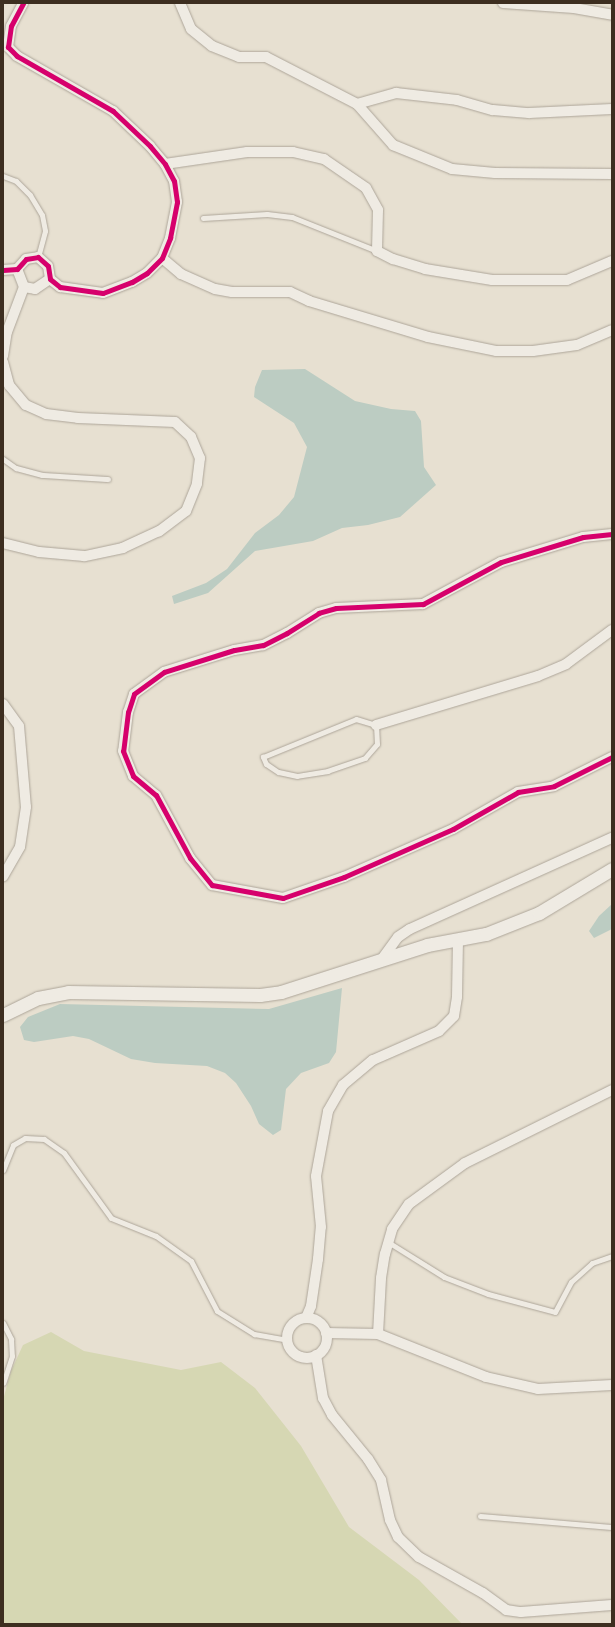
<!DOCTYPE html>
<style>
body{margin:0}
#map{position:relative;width:615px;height:1627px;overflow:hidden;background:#e7e0d1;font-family:"IBM Plex Serif",serif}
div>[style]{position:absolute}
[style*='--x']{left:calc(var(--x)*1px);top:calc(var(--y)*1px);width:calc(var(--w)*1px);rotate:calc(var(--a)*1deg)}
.green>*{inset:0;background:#d6d7b3}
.water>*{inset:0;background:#bcccc2}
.roads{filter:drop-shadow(0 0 1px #ada599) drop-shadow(0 0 1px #ada599)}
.service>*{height:5px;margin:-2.5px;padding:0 2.5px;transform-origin:2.5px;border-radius:2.5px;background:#efebe3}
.minor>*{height:10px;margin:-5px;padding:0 5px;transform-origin:5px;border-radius:5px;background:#efebe3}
.minor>.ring{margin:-5px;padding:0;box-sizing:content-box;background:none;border:10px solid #efebe3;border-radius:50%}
.tertiary>*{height:13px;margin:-6.5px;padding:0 6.5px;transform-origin:6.5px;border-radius:6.5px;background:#efebe3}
.cycleway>*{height:5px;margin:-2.5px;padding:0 2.5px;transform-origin:2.5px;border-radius:2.5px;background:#d6006c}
span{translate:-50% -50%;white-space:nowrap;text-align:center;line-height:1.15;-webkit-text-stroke:4px #f7eed8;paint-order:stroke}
.frame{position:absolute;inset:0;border:4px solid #3d2e20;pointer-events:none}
</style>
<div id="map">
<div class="green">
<i style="clip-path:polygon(51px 1332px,84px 1351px,181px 1370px,221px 1362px,255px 1388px,301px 1446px,349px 1527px,419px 1580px,462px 1624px,3px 1624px,3px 1400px,11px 1371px,23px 1345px)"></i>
</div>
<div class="water">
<i style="clip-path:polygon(305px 369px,355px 401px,391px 409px,415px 411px,421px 421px,424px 467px,436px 485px,400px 517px,368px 525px,342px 528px,313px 541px,255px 551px,208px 593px,174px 604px,172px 596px,206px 583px,227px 569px,255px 533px,279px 515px,294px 497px,307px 447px,294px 423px,254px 397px,255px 387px,262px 370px)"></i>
<i style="clip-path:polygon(612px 904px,612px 929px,594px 938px,589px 931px,599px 916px)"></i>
<i style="clip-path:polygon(342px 988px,336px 1052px,329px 1063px,301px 1073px,286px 1089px,281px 1130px,273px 1135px,259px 1124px,251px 1106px,236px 1083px,225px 1073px,207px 1066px,155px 1063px,131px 1059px,89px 1039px,73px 1036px,34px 1042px,24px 1040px,20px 1027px,28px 1017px,60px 1004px,269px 1009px)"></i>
</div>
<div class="roads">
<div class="service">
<i style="--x:3;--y:176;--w:14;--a:21"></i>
<i style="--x:16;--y:181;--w:20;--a:45"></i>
<i style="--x:30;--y:195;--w:23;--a:59"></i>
<i style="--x:42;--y:215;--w:16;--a:79"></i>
<i style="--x:45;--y:231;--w:27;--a:105"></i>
<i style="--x:203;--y:218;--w:64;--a:-3.6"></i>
<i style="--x:267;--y:214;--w:25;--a:7"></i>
<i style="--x:292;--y:217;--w:92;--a:21.8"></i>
<i style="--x:3;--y:459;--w:16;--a:35"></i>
<i style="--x:16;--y:468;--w:27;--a:15"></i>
<i style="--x:42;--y:475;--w:66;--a:3.5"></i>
<i style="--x:356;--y:719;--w:21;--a:17"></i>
<i style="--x:376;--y:725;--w:19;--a:87"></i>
<i style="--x:377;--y:744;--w:18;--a:131"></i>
<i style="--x:365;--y:758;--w:39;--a:161"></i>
<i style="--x:328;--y:771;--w:31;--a:171"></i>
<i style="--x:297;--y:776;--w:19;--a:-168"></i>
<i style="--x:278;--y:772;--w:14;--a:-146"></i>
<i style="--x:266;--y:764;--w:8;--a:-113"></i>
<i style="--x:263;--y:757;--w:100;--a:-22.2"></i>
<i style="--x:3;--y:1170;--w:27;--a:-68"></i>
<i style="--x:13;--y:1145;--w:14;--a:-30"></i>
<i style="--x:25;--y:1138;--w:19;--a:3"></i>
<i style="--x:44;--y:1139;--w:24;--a:35"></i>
<i style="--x:64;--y:1153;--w:80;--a:54.1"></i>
<i style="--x:111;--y:1218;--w:48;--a:21.8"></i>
<i style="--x:156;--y:1236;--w:43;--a:35.5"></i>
<i style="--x:191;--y:1261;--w:56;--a:62.5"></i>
<i style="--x:217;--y:1311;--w:44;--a:31.9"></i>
<i style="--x:254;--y:1334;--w:34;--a:10"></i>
<i style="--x:388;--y:1242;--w:66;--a:32"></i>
<i style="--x:444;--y:1277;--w:47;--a:21.1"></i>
<i style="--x:488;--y:1294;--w:69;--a:15"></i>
<i style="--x:555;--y:1312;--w:34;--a:-62"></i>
<i style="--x:571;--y:1282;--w:28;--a:-42"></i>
<i style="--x:592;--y:1263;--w:21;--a:-19"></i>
<i style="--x:3;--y:1323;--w:18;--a:63"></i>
<i style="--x:11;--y:1339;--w:17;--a:87"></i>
<i style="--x:12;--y:1356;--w:28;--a:108"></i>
<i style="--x:480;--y:1516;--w:132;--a:4.8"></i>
</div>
<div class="minor">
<i style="--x:180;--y:3;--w:28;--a:67"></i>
<i style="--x:191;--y:29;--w:27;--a:39"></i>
<i style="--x:212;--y:46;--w:29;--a:22"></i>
<i style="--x:239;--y:57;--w:27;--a:0"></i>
<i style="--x:266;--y:57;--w:102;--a:27.3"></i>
<i style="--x:357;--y:104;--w:41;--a:-15.8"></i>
<i style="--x:396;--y:93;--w:61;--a:6.5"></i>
<i style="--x:457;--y:100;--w:37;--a:16"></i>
<i style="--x:493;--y:110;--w:36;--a:5"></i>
<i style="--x:529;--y:113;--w:83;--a:-2.8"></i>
<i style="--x:503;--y:3;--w:71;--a:4"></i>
<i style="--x:574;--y:8;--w:39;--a:10"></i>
<i style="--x:357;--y:104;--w:55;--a:48.7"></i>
<i style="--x:393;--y:145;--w:64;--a:22.1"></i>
<i style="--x:452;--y:169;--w:43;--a:5.3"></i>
<i style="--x:495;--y:173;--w:117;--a:0.5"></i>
<i style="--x:165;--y:164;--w:83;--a:-8.3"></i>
<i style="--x:247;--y:152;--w:46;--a:0"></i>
<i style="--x:293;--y:152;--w:32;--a:13"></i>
<i style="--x:324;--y:159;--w:51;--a:34.6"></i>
<i style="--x:366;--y:188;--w:25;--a:61"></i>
<i style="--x:378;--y:210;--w:41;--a:91.4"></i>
<i style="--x:377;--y:251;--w:18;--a:27"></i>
<i style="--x:393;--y:259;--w:34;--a:17"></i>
<i style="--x:425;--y:269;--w:68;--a:9.3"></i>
<i style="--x:492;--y:280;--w:75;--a:0"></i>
<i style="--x:567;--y:280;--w:49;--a:-22.9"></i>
<i style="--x:162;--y:258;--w:25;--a:40"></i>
<i style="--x:181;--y:274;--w:37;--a:24"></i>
<i style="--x:215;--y:289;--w:17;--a:10"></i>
<i style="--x:232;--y:292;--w:58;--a:0"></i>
<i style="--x:290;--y:292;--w:21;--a:25"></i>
<i style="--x:309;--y:301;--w:124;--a:16.8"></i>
<i style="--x:428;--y:337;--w:69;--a:11.6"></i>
<i style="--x:496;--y:351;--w:37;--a:0"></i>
<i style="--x:533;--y:351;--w:44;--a:-7.8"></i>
<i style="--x:577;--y:345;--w:38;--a:-23"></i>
<i style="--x:3;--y:270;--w:14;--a:-4"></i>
<i style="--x:17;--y:269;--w:13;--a:-48"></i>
<i style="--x:26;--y:259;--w:12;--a:-9"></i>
<i style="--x:38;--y:257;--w:13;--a:42"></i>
<i style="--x:48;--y:266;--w:13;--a:81"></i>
<i style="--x:50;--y:279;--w:13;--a:39"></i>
<i style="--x:60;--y:287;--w:43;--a:7.9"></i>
<i style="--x:103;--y:293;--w:31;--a:-21"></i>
<i style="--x:132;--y:282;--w:17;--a:-31"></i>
<i style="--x:147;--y:273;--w:21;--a:-45"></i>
<i style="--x:162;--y:258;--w:22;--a:-68"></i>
<i style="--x:170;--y:238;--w:37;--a:-79"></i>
<i style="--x:177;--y:202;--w:21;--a:-98"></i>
<i style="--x:174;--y:181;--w:19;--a:-118"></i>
<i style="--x:165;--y:164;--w:23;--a:-130"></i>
<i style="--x:150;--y:146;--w:51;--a:-136.6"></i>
<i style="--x:113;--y:111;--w:111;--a:-150.2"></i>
<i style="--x:17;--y:56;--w:13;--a:-135"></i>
<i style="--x:8;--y:47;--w:21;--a:-82"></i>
<i style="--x:11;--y:26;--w:26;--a:-62"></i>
<i style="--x:24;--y:287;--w:11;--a:10"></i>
<i style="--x:35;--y:289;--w:18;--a:-34"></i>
<i style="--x:3;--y:356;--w:24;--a:-81"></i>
<i style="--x:7;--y:332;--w:48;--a:-69.3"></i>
<i style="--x:24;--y:287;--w:19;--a:-111"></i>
<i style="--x:3;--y:362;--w:24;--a:75"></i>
<i style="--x:9;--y:385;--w:26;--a:50"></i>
<i style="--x:26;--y:405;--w:22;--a:24"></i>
<i style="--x:46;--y:414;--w:32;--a:7"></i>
<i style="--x:78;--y:418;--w:97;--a:2.4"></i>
<i style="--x:175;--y:422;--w:22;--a:43"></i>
<i style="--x:191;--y:437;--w:23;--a:67"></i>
<i style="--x:200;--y:458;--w:26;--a:97"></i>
<i style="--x:197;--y:484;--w:29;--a:112"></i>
<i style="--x:186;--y:511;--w:34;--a:143"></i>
<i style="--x:159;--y:531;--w:40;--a:155"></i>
<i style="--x:123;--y:548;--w:40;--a:168"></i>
<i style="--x:84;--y:556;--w:45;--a:-174.9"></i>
<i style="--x:39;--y:552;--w:37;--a:-166"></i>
<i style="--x:612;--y:534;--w:29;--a:174"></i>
<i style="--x:583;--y:537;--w:86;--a:163"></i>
<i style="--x:501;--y:562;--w:89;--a:151.7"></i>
<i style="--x:423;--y:604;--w:87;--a:177.4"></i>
<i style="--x:336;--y:608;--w:18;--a:164"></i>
<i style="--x:319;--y:613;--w:38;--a:148"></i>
<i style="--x:287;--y:633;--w:27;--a:153"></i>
<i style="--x:263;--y:645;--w:29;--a:170"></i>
<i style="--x:234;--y:650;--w:73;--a:162.6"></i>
<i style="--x:164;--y:672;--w:37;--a:144"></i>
<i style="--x:134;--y:694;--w:19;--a:108"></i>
<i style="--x:128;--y:712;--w:39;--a:97"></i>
<i style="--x:123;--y:751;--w:27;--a:68"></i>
<i style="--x:133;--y:776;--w:30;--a:40"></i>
<i style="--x:156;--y:795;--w:72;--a:61.6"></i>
<i style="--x:190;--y:858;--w:35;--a:51"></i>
<i style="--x:212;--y:885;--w:72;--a:10.4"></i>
<i style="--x:283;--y:898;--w:65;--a:-19"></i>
<i style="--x:344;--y:877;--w:119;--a:-23.8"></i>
<i style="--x:453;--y:829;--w:75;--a:-29.6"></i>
<i style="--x:518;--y:792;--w:36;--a:-9"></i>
<i style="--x:554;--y:786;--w:65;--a:-26.6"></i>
<i style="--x:3;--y:704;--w:27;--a:54"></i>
<i style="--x:19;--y:726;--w:81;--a:85.1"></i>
<i style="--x:26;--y:807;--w:40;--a:98.5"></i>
<i style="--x:20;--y:847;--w:34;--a:120"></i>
<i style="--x:376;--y:725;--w:169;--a:-16.8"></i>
<i style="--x:538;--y:676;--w:30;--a:-23"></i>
<i style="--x:566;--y:664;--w:57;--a:-36.5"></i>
<i style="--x:382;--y:959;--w:27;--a:-54"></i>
<i style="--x:398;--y:937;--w:14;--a:-34"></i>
<i style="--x:410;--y:929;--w:222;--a:-24.3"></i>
<i style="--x:306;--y:1318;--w:13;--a:-67"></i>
<i style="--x:311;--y:1306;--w:48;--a:-81.5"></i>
<i style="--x:318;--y:1259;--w:32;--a:-85"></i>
<i style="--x:321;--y:1227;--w:51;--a:-95.6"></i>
<i style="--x:316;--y:1176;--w:66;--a:-79.5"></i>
<i style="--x:328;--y:1111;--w:30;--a:-60"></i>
<i style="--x:343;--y:1085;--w:39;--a:-40"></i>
<i style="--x:373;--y:1060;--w:72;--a:-23.7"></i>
<i style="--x:439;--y:1031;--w:21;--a:-45"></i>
<i style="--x:454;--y:1016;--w:19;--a:-81"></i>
<i style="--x:457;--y:997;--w:58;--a:-89"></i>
<i class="ring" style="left:287px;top:1318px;width:30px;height:30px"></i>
<i style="--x:326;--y:1333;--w:52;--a:1.1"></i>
<i style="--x:378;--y:1334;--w:116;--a:21.7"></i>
<i style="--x:486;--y:1377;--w:53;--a:13"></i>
<i style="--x:538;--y:1389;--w:74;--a:-3.1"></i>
<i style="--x:378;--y:1334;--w:56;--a:-86.9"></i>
<i style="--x:381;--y:1278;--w:24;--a:-81"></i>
<i style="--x:385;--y:1254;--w:26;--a:-74"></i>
<i style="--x:392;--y:1229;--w:30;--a:-56"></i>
<i style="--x:409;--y:1204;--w:69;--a:-36.2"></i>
<i style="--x:465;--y:1163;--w:164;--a:-26.4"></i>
<i style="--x:316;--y:1355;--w:44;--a:80.8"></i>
<i style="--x:323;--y:1398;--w:19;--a:62"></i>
<i style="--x:332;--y:1415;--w:57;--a:50.7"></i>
<i style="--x:368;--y:1459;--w:25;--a:58"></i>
<i style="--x:381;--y:1480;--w:41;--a:77.3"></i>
<i style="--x:390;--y:1520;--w:19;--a:65"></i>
<i style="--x:398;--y:1537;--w:29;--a:44"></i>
<i style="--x:419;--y:1557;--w:73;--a:29.4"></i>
<i style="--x:483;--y:1593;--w:29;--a:36"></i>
<i style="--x:506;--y:1610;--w:15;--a:8"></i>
<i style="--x:521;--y:1612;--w:91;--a:-4.4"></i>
</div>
<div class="tertiary">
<i style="--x:3;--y:1015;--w:39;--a:-26"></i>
<i style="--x:38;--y:998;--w:31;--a:-11"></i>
<i style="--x:68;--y:992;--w:192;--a:0.9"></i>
<i style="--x:260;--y:995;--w:21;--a:-8"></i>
<i style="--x:281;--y:992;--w:153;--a:-17.8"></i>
<i style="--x:427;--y:945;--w:60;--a:-10.6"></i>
<i style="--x:486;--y:934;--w:57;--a:-21.6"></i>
<i style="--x:539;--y:913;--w:85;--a:-31.1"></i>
</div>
</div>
<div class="cycleway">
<i style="--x:3;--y:270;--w:14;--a:-4"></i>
<i style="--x:17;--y:269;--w:13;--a:-48"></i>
<i style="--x:26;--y:259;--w:12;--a:-9"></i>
<i style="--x:38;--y:257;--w:13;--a:42"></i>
<i style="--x:48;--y:266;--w:13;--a:81"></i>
<i style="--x:50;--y:279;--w:13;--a:39"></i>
<i style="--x:60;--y:287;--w:43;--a:7.9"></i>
<i style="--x:103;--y:293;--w:31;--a:-21"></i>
<i style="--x:132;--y:282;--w:17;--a:-31"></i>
<i style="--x:147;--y:273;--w:21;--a:-45"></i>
<i style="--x:162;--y:258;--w:22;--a:-68"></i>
<i style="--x:170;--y:238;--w:37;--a:-79"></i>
<i style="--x:177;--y:202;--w:21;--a:-98"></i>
<i style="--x:174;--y:181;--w:19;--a:-118"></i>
<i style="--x:165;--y:164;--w:23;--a:-130"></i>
<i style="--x:150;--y:146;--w:51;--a:-136.6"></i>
<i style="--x:113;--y:111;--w:111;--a:-150.2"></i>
<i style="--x:17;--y:56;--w:13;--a:-135"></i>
<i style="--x:8;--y:47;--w:21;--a:-82"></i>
<i style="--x:11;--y:26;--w:26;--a:-62"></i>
<i style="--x:612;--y:534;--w:29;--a:174"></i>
<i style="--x:583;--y:537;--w:86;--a:163"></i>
<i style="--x:501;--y:562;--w:89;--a:151.7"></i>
<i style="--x:423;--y:604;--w:87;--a:177.4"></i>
<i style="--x:336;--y:608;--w:18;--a:164"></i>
<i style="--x:319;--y:613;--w:38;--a:148"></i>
<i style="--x:287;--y:633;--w:27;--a:153"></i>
<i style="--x:263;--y:645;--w:29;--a:170"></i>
<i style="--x:234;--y:650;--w:73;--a:162.6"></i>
<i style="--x:164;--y:672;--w:37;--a:144"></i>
<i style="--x:134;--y:694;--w:19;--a:108"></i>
<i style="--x:128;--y:712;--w:39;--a:97"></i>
<i style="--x:123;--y:751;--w:27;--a:68"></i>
<i style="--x:133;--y:776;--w:30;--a:40"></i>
<i style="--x:156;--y:795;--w:72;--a:61.6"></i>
<i style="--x:190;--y:858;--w:35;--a:51"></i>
<i style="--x:212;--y:885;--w:72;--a:10.4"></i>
<i style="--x:283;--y:898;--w:65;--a:-19"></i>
<i style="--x:344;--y:877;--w:119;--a:-23.8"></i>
<i style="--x:453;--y:829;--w:75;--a:-29.6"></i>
<i style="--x:518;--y:792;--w:36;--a:-9"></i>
<i style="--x:554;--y:786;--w:65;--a:-26.6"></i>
</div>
<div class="frame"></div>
</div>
